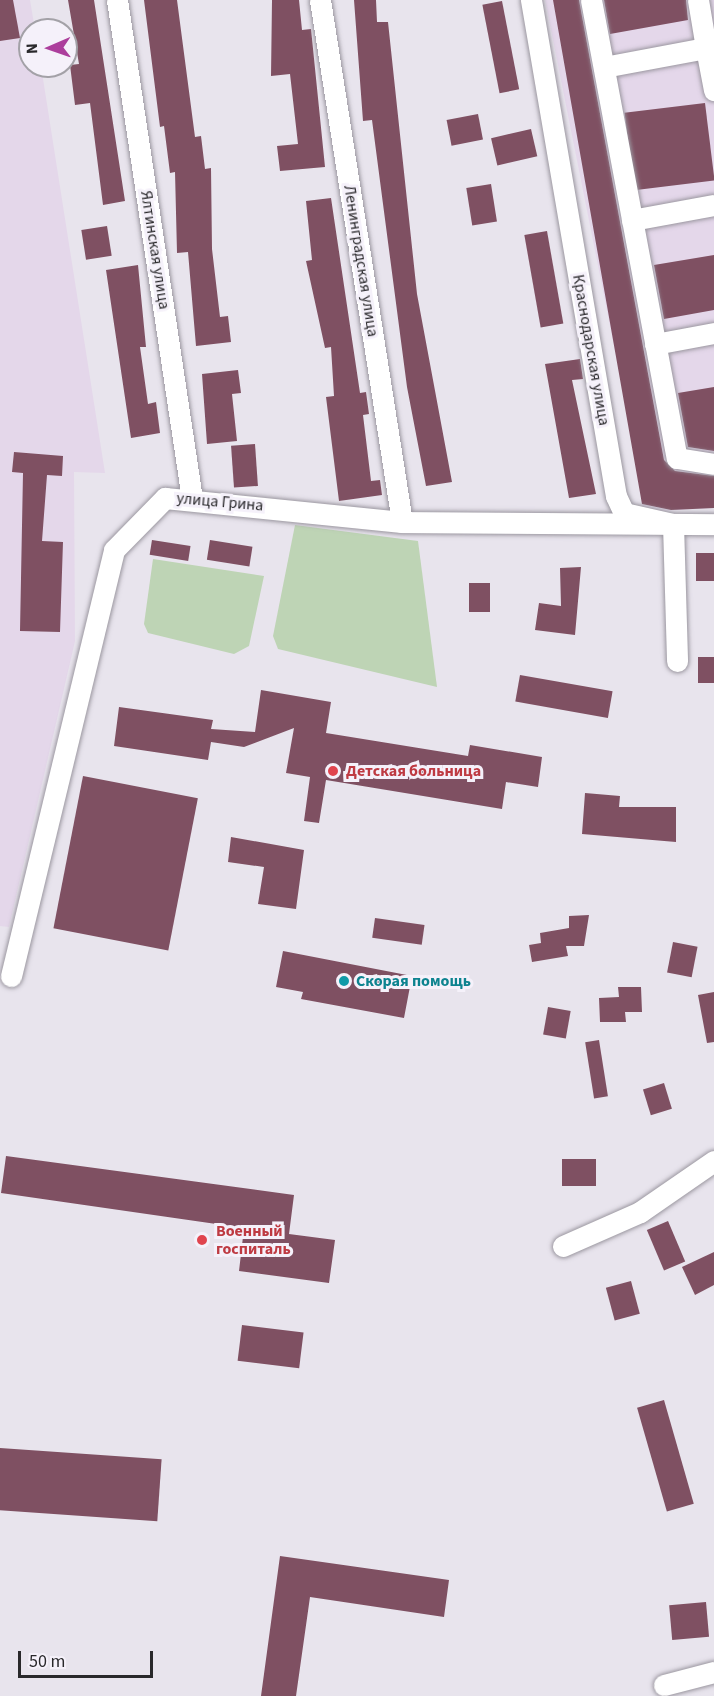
<!DOCTYPE html>
<meta charset="utf-8">
<style>
body{margin:0}
#map{position:relative;width:714px;height:1696px;overflow:hidden;background:#e8e4ed;font-family:"Source Sans 3",sans-serif}
div>[style]{position:absolute}
[style*='--x']{left:calc(var(--x)*1px);top:calc(var(--y)*1px);width:calc(var(--w)*1px);rotate:calc(var(--a)*1deg)}
.industrial>*{inset:0;background:#e4d7ea}
.green>*{inset:0;background:#bed4b5}
.building>*{inset:0;background:#7f5062;transform-origin:0 0}
.roads{filter:drop-shadow(0 0 2px #9b97a0) drop-shadow(0 0 2px #9b97a0)}
.street>*{height:21px;margin:-10.5px;padding:0 10.5px;transform-origin:10.5px;border-radius:10.5px;background:#fff}
.dots>*{width:16px;height:16px;translate:-50% -50%;box-sizing:border-box;border:3px solid #f5f1fa;border-radius:50%}
span{translate:-50% -50%;white-space:nowrap;text-align:center;line-height:1.15;-webkit-text-stroke:6px #f5f1fa;paint-order:stroke}
.street-label{font-size:16px;color:#29282b}
.health-label{font-size:16px;color:#be3a42;font-weight:700}
.left{translate:0 -50%;text-align:left}
.culture-label{font-size:16px;color:#0d838f;font-weight:700}
.north{position:absolute;left:18px;top:18px;width:60px;height:60px;box-sizing:border-box;background:#f5f1fa;border:2px solid #a3a1a7;border-radius:50%;rotate:268deg;font-size:16px;font-weight:700;line-height:24px;text-align:center;color:#29282b}
.north::after{content:'';display:block;margin:auto;width:21px;height:27px;background:#ac3e9c;clip-path:polygon(50% 0,100% 100%,50% 72%,0 100%)}
.scale{position:absolute;left:18px;top:1651px;width:135px;height:27px;box-sizing:border-box;border:3px solid #29282b;border-top:0;padding-left:8px;font-size:18px;line-height:21px;white-space:nowrap;color:#29282b;-webkit-text-stroke:4px #f5f1fa;paint-order:stroke}
</style>
<div id="map">
<div class="industrial">
<i style="clip-path:polygon(0 0,30px 0,35px 30px,30px 30px,30px 66px,41px 66px,105px 473px,74px 472px,75px 641px,9px 927px,0 926px)"></i>
<i style="clip-path:polygon(545px 0,714px 0,714px 508px,642px 512px,640px 476px)"></i>
</div>
<div class="green">
<i style="clip-path:polygon(295px 525px,418px 541px,437px 687px,278px 649px,273px 636px)"></i>
<i style="clip-path:polygon(153px 559px,264px 576px,249px 646px,234px 654px,148px 633px,144px 624px)"></i>
</div>
<div class="building">
<i style="clip-path:polygon(0 0,13px 0,20px 38px,0 41px)"></i>
<i style="clip-path:polygon(68px 0,94px 0,125px 201px,103px 205px,90px 103px,75px 105px,70px 65px,79px 64px)"></i>
<i style="clip-path:polygon(144px 0,177px 0,195px 137px,201px 136px,205px 169px,211px 168px,212px 249px,220px 317px,228px 316px,231px 342px,196px 346px,188px 252px,177px 253px,175px 172px,170px 173px,164px 126px,160px 127px)"></i>
<i style="clip-path:polygon(272px 0,299px 0,302px 30px,311px 29px,325px 167px,280px 171px,277px 146px,298px 144px,290px 74px,271px 76px)"></i>
<i style="clip-path:polygon(354px 0,376px 0,377px 22px,388px 22px,417px 294px,452px 482px,426px 486px,407px 387px,372px 120px,363px 121px)"></i>
<i style="clip-path:polygon(553px 0,579px 0,664px 460px,675px 471px,714px 476px,714px 508px,671px 510px,642px 504px)"></i>
<i style="clip-path:polygon(604px 0,686px 0,688px 20px,610px 34px)"></i>
<i style="left:502px;top:1px;width:90px;height:20px;rotate:79deg"></i>
<i style="left:705px;top:103px;width:78px;height:81px;rotate:83deg"></i>
<i style="left:478px;top:114px;width:26px;height:32px;rotate:79deg"></i>
<i style="left:531px;top:129px;width:28px;height:41px;rotate:77deg"></i>
<i style="left:491px;top:184px;width:38px;height:25px;rotate:81deg"></i>
<i style="clip-path:polygon(331px 198px,360px 393px,366px 392px,369px 414px,363px 415px,371px 481px,380px 480px,382px 495px,339px 501px,326px 397px,334px 396px,331px 347px,325px 348px,306px 261px,312px 260px,306px 201px)"></i>
<i style="left:107px;top:226px;width:30px;height:26px;rotate:81deg"></i>
<i style="left:547px;top:231px;width:94px;height:23px;rotate:80deg"></i>
<i style="clip-path:polygon(714px 255px,714px 310px,664px 319px,654px 265px)"></i>
<i style="clip-path:polygon(138px 265px,146px 347px,140px 347px,148px 404px,156px 402px,160px 433px,131px 438px,106px 270px)"></i>
<i style="clip-path:polygon(580px 359px,583px 379px,572px 380px,596px 494px,569px 498px,545px 364px)"></i>
<i style="clip-path:polygon(238px 370px,241px 393px,232px 394px,237px 441px,207px 444px,202px 374px)"></i>
<i style="clip-path:polygon(714px 387px,714px 451px,688px 447px,678px 393px)"></i>
<i style="left:255px;top:444px;width:42px;height:24px;rotate:86deg"></i>
<i style="clip-path:polygon(14px 452px,63px 456px,62px 476px,47px 475px,42px 541px,63px 542px,60px 632px,20px 631px,23px 473px,12px 472px)"></i>
<i style="left:152px;top:540px;width:39px;height:15px;rotate:9deg"></i>
<i style="left:210px;top:540px;width:43px;height:20px;rotate:9deg"></i>
<i style="left:696px;top:553px;width:18px;height:28px"></i>
<i style="clip-path:polygon(581px 567px,575px 635px,535px 630px,539px 603px,561px 606px,560px 568px)"></i>
<i style="left:469px;top:583px;width:21px;height:29px"></i>
<i style="left:698px;top:657px;width:16px;height:26px"></i>
<i style="left:520px;top:675px;width:94px;height:27px;rotate:10deg"></i>
<i style="clip-path:polygon(261px 690px,331px 702px,326px 733px,468px 756px,470px 745px,542px 757px,538px 787px,506px 782px,502px 809px,326px 780px,319px 823px,304px 821px,310px 777px,286px 773px,294px 728px,244px 747px,211px 742px,208px 760px,114px 746px,119px 707px,213px 720px,211px 729px,255px 732px)"></i>
<i style="left:83px;top:776px;width:117px;height:155px;rotate:11deg"></i>
<i style="clip-path:polygon(585px 793px,620px 796px,619px 807px,676px 807px,676px 842px,582px 834px)"></i>
<i style="clip-path:polygon(231px 837px,304px 850px,296px 909px,258px 904px,264px 867px,228px 862px)"></i>
<i style="clip-path:polygon(589px 915px,584px 946px,566px 946px,568px 956px,532px 962px,529px 945px,541px 943px,540px 933px,569px 928px,569px 916px)"></i>
<i style="left:375px;top:918px;width:50px;height:20px;rotate:8deg"></i>
<i style="left:673px;top:942px;width:25px;height:31px;rotate:11deg"></i>
<i style="clip-path:polygon(283px 951px,412px 976px,404px 1018px,301px 999px,303px 992px,276px 987px)"></i>
<i style="clip-path:polygon(618px 987px,641px 987px,642px 1012px,625px 1012px,626px 1022px,600px 1022px,599px 998px,619px 997px)"></i>
<i style="clip-path:polygon(714px 992px,714px 1042px,707px 1043px,698px 995px)"></i>
<i style="left:548px;top:1007px;width:23px;height:28px;rotate:10deg"></i>
<i style="left:599px;top:1040px;width:57px;height:14px;rotate:81deg"></i>
<i style="left:664px;top:1083px;width:27px;height:22px;rotate:73deg"></i>
<i style="clip-path:polygon(6px 1156px,294px 1195px,289px 1234px,335px 1240px,329px 1283px,239px 1271px,244px 1228px,1px 1193px)"></i>
<i style="left:596px;top:1159px;width:27px;height:34px;rotate:90deg"></i>
<i style="left:668px;top:1221px;width:44px;height:23px;rotate:67deg"></i>
<i style="clip-path:polygon(714px 1252px,714px 1285px,695px 1295px,682px 1267px)"></i>
<i style="left:631px;top:1281px;width:34px;height:26px;rotate:75deg"></i>
<i style="left:242px;top:1325px;width:62px;height:36px;rotate:7deg"></i>
<i style="left:664px;top:1400px;width:108px;height:28px;rotate:74deg"></i>
<i style="left:0;top:1448px;width:162px;height:62px;rotate:4deg"></i>
<i style="clip-path:polygon(280px 1556px,449px 1580px,444px 1617px,310px 1597px,296px 1696px,261px 1696px)"></i>
<i style="left:706px;top:1602px;width:35px;height:37px;rotate:85deg"></i>
</div>
<div class="roads">
<div class="street">
<i style="--x:117;--y:0;--w:505;--a:81.45"></i>
<i style="--x:320;--y:0;--w:528;--a:81.07"></i>
<i style="--x:531;--y:0;--w:503;--a:80.28"></i>
<i style="--x:616;--y:496;--w:19;--a:65"></i>
<i style="--x:624;--y:513;--w:50;--a:12.7"></i>
<i style="--x:673;--y:524;--w:137;--a:88.3"></i>
<i style="--x:591;--y:0;--w:466;--a:79.4"></i>
<i style="--x:677;--y:458;--w:37;--a:9"></i>
<i style="--x:698;--y:0;--w:49;--a:80.5"></i>
<i style="--x:604;--y:67;--w:104;--a:-10.6"></i>
<i style="--x:706;--y:48;--w:43;--a:79.2"></i>
<i style="--x:632;--y:220;--w:83;--a:-10.4"></i>
<i style="--x:655;--y:344;--w:60;--a:-10.6"></i>
<i style="--x:11;--y:976;--w:438;--a:-76.4"></i>
<i style="--x:114;--y:550;--w:73;--a:-45.6"></i>
<i style="--x:165;--y:498;--w:238;--a:5.8"></i>
<i style="--x:402;--y:522;--w:312;--a:0.4"></i>
<i style="--x:563;--y:1246;--w:84;--a:-23.8"></i>
<i style="--x:640;--y:1212;--w:90;--a:-34.6"></i>
<i style="--x:664;--y:1685;--w:52;--a:-14.6"></i>
</div>
</div>
<div class="dots">
<i style="left:333px;top:771px;background:#e0444e"></i>
<i style="left:344px;top:981px;background:#0f9aa8"></i>
<i style="left:202px;top:1240px;background:#e0444e"></i>
</div>
<div class="street-label">
<span style="left:155px;top:250px;rotate:81deg">Ялтинская улица</span>
<span style="left:361px;top:261px;rotate:81deg">Ленинградская улица</span>
<span style="left:591px;top:350px;rotate:80deg">Краснодарская улица</span>
<span style="left:220px;top:502px;rotate:5deg">улица Грина</span>
</div>
<div class="health-label">
<span class="left" style="left:346px;top:771px">Детская больница</span>
<span class="left" style="left:216px;top:1240px">Военный<br>госпиталь</span>
</div>
<div class="culture-label">
<span class="left" style="left:356px;top:981px">Скорая помощь</span>
</div>
<div class="north">N</div>
<div class="scale">50 m</div>
</div>
